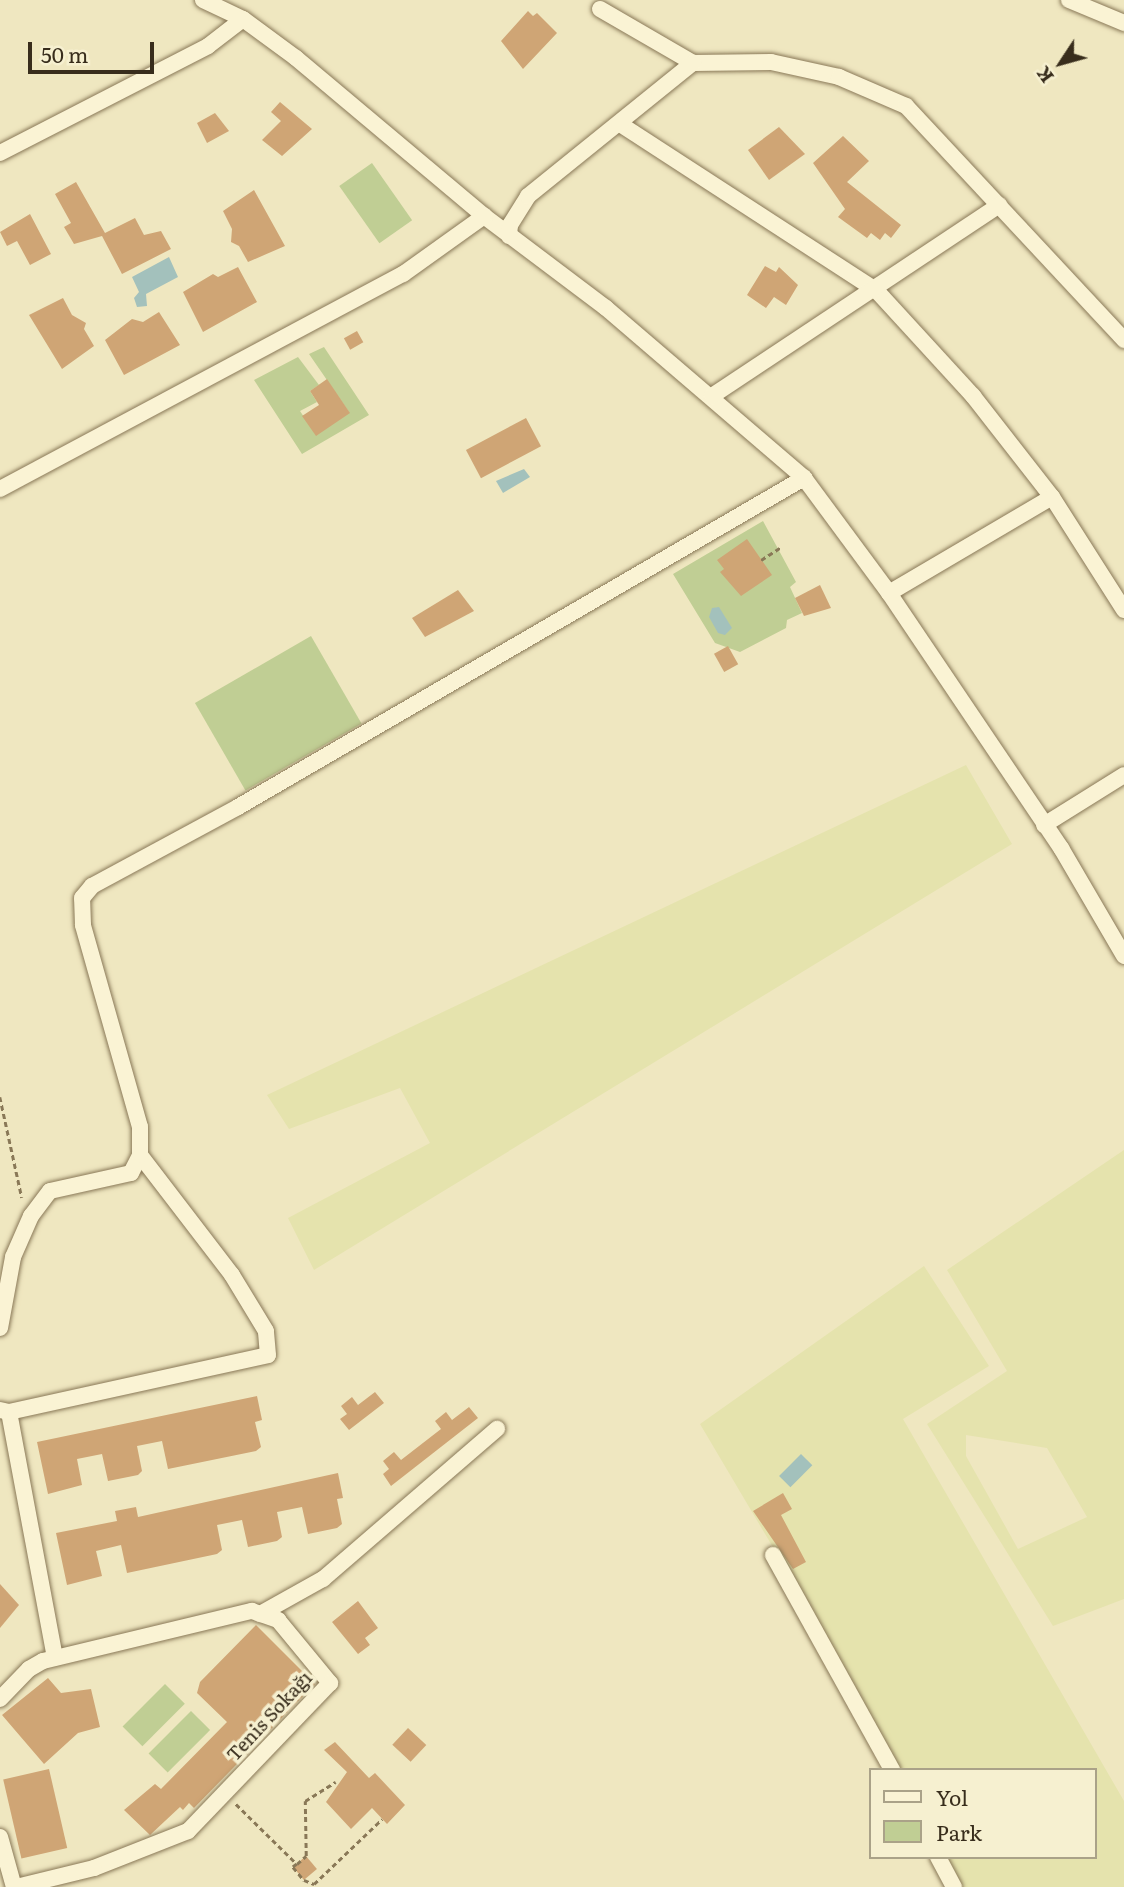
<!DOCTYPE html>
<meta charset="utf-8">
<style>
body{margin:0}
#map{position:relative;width:1124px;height:1887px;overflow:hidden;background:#efe7c0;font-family:Literata,serif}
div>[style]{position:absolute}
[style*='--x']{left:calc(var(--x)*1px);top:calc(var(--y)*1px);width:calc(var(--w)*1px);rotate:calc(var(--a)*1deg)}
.farmland>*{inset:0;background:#e5e3ad}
.green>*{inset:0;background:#c0ce94;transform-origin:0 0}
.water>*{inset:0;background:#a3c1bc;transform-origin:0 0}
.building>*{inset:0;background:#cfa575;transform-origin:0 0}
.path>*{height:2.5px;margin-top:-1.25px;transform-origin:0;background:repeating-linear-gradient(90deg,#897857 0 5px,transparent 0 8.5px)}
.roads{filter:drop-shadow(0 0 2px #897857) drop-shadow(0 0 2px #897857)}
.street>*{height:16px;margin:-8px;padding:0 8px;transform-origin:8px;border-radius:8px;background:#faf3d4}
span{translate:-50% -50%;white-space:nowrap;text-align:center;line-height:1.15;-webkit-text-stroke:7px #f6f0d0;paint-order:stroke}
.street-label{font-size:19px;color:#382d1c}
.legend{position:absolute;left:869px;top:1768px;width:228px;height:91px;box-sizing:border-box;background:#f6f0d0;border:2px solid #aaa288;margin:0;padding:9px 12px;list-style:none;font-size:21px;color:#382d1c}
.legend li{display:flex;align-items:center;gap:14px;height:35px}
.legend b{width:35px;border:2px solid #aaa288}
.north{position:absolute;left:1026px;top:28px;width:70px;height:70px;-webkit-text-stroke:5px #f6f0d0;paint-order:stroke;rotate:234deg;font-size:19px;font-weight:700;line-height:28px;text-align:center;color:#382d1c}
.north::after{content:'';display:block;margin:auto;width:24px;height:32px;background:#382d1c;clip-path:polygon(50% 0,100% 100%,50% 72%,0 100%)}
.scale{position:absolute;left:28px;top:42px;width:126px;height:32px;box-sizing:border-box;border:4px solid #382d1c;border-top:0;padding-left:9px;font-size:21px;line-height:24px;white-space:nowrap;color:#382d1c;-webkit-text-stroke:5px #f6f0d0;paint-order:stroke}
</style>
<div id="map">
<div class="farmland">
<i style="clip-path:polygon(966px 765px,1012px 844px,314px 1270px,288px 1218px,430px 1143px,400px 1088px,289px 1129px,267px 1095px)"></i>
<i style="clip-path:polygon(evenodd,1124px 1150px,1124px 1599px,1053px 1626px,927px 1424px,1007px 1371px,947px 1270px,1124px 1150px,966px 1435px,1047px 1448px,1087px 1517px,1018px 1549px,966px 1456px,966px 1435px)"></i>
<i style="clip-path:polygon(924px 1266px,989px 1366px,903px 1419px,1124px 1801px,1124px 1887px,961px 1887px,945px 1857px,1094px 1857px,1094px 1770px,899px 1770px,852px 1681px,700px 1424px)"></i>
</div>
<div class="green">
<i style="left:372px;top:163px;width:70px;height:40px;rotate:55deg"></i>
<i style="clip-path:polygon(324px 347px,369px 415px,302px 454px,254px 380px,298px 357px,319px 385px,310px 391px,317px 402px,300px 411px,316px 435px,349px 412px,309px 354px)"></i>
<i style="clip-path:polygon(763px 521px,796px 582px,790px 587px,802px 613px,787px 620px,786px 628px,740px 652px,715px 643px,673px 574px)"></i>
<i style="left:311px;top:636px;width:101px;height:134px;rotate:60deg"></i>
<i style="left:165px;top:1684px;width:28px;height:60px;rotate:45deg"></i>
<i style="left:191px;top:1711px;width:27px;height:60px;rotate:45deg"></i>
</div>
<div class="water">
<i style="clip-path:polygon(169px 257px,178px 277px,146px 294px,147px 306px,137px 307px,134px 298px,139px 292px,132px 277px)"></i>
<i style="clip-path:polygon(524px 469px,530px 477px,503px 493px,496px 481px)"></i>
<i style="clip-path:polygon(719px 607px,732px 628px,725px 635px,718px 633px,709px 617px,712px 608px)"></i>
<i style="left:801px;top:1454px;width:16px;height:31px;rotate:45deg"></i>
</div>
<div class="building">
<i style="clip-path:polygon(528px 11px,533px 16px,537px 13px,557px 33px,523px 69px,501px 41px)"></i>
<i style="clip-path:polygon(280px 102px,312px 129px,282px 156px,262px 140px,281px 121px,271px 112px)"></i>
<i style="clip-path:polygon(215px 113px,229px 131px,207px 143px,197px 123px)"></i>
<i style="clip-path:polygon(779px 127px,805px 154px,769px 180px,748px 150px)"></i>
<i style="clip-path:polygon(843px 136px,869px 161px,847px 182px,901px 225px,891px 238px,885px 233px,880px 240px,871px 233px,867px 238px,838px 217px,845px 209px,813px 163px)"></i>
<i style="clip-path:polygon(76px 182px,105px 233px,135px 218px,144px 235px,161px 231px,171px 249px,122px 274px,102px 236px,74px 244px,64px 227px,71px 223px,55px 194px)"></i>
<i style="clip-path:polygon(254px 190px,285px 246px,248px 262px,239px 246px,231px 242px,232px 229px,223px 211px)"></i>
<i style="clip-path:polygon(30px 214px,51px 254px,30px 265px,17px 241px,7px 246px,0 232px)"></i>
<i style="clip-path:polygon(765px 266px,776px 272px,779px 267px,798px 285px,786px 305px,774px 297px,766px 308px,747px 295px)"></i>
<i style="clip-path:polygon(238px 267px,257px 302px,203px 332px,183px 292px,213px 274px,218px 277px)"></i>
<i style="clip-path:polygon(63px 298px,72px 315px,86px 323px,84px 329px,94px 346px,62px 369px,29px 315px)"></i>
<i style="clip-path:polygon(159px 312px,180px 345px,124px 375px,105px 340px,132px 319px,143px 322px)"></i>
<i style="left:357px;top:331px;width:13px;height:15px;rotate:61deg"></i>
<i style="clip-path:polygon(327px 379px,350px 413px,316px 436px,302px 416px,319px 405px,310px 391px)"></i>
<i style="left:526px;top:418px;width:32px;height:68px;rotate:62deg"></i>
<i style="clip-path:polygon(747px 539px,772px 575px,741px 596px,720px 572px,724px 569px,717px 560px)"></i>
<i style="clip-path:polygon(820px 585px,831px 608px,804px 616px,795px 598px)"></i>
<i style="clip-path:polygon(458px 590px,474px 611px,425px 637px,412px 618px)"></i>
<i style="left:728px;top:646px;width:21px;height:16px;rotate:61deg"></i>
<i style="clip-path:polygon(375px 1392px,384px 1403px,349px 1430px,340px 1419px,347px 1414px,341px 1406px,352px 1397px,358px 1405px)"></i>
<i style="clip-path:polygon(257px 1396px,262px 1420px,255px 1422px,261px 1447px,256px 1451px,168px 1469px,162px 1441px,137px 1446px,142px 1471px,138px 1475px,108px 1481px,102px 1454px,77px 1459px,82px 1485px,48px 1494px,37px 1442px)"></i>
<i style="clip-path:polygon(469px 1407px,478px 1418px,391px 1486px,383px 1474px,389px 1469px,383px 1461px,394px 1452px,401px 1460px,441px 1429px,435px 1421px,446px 1412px,452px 1420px)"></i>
<i style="clip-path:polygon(338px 1473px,343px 1498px,337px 1499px,342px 1524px,337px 1528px,308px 1534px,302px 1507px,277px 1512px,282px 1537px,277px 1541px,248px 1547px,242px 1520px,217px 1525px,222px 1550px,217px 1554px,127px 1573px,121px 1545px,96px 1551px,102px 1576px,67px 1585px,56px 1533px,117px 1521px,115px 1511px,136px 1507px,138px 1517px)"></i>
<i style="clip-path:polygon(783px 1493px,792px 1509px,781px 1515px,806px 1562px,793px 1569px,753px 1511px)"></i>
<i style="clip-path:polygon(0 1584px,19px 1605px,0 1628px)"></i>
<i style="clip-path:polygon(358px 1601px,378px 1628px,365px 1638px,370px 1645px,358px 1654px,332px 1622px)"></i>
<i style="clip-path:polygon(256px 1625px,315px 1684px,194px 1808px,189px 1803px,183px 1810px,180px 1807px,150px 1835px,124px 1810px,155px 1784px,161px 1789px,227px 1722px,197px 1693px,200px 1682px)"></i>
<i style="clip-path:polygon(48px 1678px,61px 1693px,91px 1689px,100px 1727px,78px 1733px,44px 1764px,2px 1715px)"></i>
<i style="left:408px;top:1728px;width:25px;height:23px;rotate:43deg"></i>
<i style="clip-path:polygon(335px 1742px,369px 1778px,375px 1773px,405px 1805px,387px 1824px,372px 1808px,351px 1829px,326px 1802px,347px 1772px,324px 1750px)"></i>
<i style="left:49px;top:1769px;width:81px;height:47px;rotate:77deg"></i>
<i style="left:306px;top:1856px;width:17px;height:17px;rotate:50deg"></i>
</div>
<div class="path">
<i style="--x:761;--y:560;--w:24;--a:-33"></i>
<i style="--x:0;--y:1097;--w:103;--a:77.7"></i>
<i style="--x:236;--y:1804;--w:86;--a:44.5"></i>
<i style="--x:297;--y:1864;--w:5;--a:143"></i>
<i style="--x:293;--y:1867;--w:17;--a:50"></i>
<i style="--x:304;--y:1880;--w:11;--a:22"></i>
<i style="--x:314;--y:1884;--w:94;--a:-43.7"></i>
<i style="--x:297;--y:1864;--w:12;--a:-42"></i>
<i style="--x:306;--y:1856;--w:55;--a:-91"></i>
<i style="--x:305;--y:1801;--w:36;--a:-32"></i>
</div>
<div class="roads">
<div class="street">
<i style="--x:203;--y:0;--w:44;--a:25.4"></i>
<i style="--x:243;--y:19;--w:66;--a:36.3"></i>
<i style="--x:296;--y:58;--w:246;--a:40"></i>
<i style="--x:484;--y:216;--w:153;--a:37"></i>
<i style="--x:606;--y:308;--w:261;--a:40.6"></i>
<i style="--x:804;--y:478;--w:143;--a:53.5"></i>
<i style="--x:889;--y:593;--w:308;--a:56"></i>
<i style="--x:1061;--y:848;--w:125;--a:59.7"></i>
<i style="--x:1069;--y:0;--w:60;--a:22.7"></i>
<i style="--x:600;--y:9;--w:108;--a:30.1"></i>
<i style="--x:693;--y:63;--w:78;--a:-0.7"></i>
<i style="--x:771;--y:62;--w:70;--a:12.4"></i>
<i style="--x:839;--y:77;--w:73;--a:23.4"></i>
<i style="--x:906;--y:106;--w:320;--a:47"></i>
<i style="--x:620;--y:124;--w:305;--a:33"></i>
<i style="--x:876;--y:290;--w:144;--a:47.5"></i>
<i style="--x:973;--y:396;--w:128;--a:52"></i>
<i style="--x:1052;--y:497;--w:134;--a:57.5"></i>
<i style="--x:0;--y:153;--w:234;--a:-27.2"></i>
<i style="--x:208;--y:46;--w:44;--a:-37.6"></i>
<i style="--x:509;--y:236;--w:11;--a:-85"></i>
<i style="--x:510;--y:225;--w:34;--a:-58"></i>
<i style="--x:528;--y:196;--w:212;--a:-38.9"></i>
<i style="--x:712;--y:396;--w:345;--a:-33.6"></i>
<i style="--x:0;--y:489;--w:457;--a:-28.1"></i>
<i style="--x:403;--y:274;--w:100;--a:-35.6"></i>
<i style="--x:889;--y:593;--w:189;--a:-30.5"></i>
<i style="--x:1044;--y:825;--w:94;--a:-32"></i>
<i style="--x:0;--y:1328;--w:72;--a:-79.6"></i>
<i style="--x:13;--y:1257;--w:45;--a:-66.3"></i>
<i style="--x:31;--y:1216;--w:31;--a:-53"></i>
<i style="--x:50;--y:1191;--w:83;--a:-12.5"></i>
<i style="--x:131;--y:1173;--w:20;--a:-63"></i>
<i style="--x:0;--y:1410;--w:9;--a:13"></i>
<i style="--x:9;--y:1412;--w:265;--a:-12.4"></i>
<i style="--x:268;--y:1355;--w:24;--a:-95"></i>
<i style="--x:266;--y:1331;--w:66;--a:-121.3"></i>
<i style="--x:232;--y:1275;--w:151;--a:-127.5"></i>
<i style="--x:140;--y:1155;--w:28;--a:-90"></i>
<i style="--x:140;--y:1127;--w:210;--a:-105.8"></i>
<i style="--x:83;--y:925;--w:27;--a:-92"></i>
<i style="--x:82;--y:898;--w:16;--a:-50"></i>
<i style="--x:92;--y:886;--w:166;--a:-28.4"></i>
<i style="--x:238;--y:807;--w:655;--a:-30.17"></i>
<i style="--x:9;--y:1412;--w:250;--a:79.4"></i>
<i style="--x:773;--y:1555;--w:246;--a:61"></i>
<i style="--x:260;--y:1614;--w:72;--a:-29.1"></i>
<i style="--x:323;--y:1579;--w:230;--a:-40.8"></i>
<i style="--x:0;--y:1699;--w:42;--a:-46"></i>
<i style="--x:29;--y:1669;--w:16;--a:-30"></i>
<i style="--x:43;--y:1661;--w:215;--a:-13.5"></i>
<i style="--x:252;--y:1611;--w:28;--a:19"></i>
<i style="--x:278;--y:1620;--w:82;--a:50.5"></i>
<i style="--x:330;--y:1683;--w:205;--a:133.8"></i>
<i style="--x:188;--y:1831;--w:101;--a:158.5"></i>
<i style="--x:94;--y:1868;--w:80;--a:166.3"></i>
<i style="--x:0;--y:1837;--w:52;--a:74.4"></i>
<i style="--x:938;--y:1857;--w:34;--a:62"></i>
</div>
</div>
<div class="street-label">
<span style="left:269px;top:1716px;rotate:-47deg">Tenis Sokağı</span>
</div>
<ul class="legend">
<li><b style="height:9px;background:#faf3d4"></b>Yol</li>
<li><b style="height:19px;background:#c0ce94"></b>Park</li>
</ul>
<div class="north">K</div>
<div class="scale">50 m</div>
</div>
